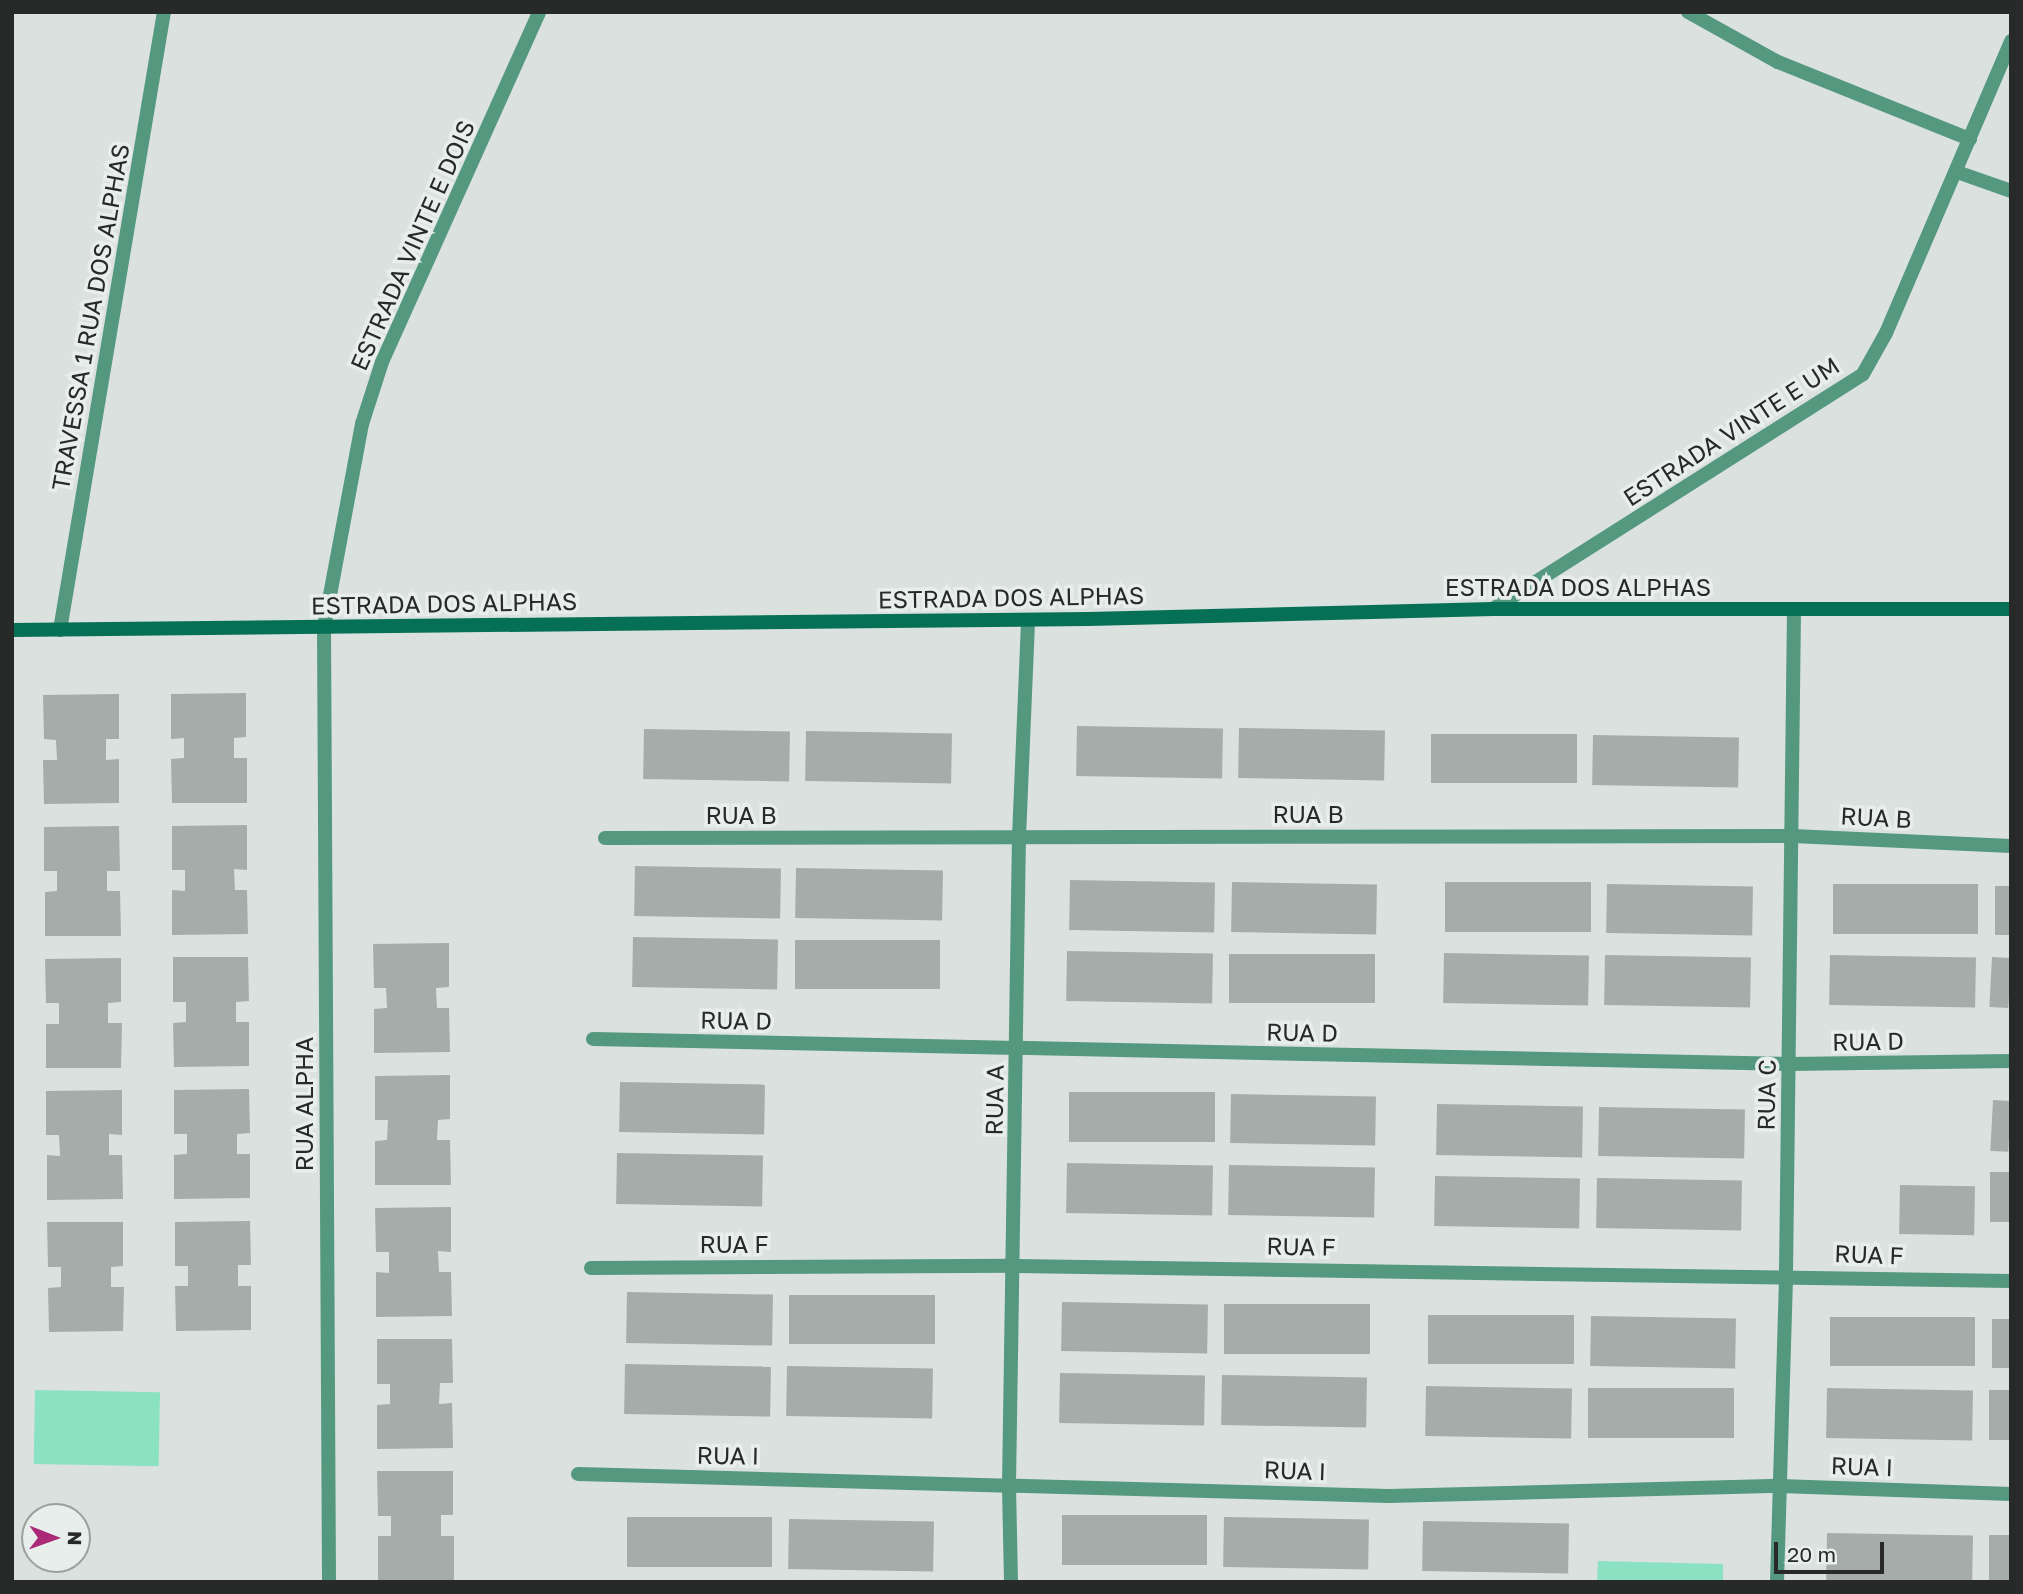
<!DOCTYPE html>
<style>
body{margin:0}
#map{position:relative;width:2023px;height:1594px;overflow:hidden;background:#dbe1df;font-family:"Golos Text",sans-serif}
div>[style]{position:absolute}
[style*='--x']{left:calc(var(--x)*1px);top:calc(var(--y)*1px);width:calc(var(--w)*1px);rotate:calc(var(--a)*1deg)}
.green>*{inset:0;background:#8ae2c2;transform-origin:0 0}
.building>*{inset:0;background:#a6aca9;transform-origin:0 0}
.street>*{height:14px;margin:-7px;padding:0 7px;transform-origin:7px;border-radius:7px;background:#54987f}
.secondary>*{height:14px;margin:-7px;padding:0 7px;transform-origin:7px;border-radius:7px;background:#057055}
span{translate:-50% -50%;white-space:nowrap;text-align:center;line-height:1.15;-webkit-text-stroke:7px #e8eeec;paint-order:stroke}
.street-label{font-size:24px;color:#282a29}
.frame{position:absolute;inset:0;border:14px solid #282a29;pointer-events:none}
.north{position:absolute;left:21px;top:1503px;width:70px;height:70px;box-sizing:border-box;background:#e8eeec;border:2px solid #9ba09e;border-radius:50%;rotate:91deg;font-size:19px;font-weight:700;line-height:28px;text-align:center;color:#282a29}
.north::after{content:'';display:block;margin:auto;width:24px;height:32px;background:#ab2a78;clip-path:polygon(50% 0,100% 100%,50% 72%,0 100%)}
.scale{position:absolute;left:1774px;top:1542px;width:110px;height:32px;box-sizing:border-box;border:4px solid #282a29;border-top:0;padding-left:9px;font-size:21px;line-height:24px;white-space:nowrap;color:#282a29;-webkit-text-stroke:5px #e8eeec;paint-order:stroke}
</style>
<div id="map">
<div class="green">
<i style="left:35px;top:1390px;width:125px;height:74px;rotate:1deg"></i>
<i style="clip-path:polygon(1598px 1561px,1723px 1564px,1723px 1582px,1597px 1582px)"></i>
</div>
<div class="building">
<i style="clip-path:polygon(246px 693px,246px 737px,234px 738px,234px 758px,247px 758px,247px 803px,172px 803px,171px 759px,184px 758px,184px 738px,171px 739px,171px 694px)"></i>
<i style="clip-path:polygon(119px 694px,119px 739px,106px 739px,106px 760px,119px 759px,119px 803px,44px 804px,43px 760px,57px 760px,56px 740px,44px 739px,43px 695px)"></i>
<i style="left:1077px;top:726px;width:146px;height:50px;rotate:1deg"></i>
<i style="left:1239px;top:728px;width:146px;height:50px;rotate:1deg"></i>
<i style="left:644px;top:729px;width:146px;height:50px;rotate:1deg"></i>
<i style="left:806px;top:731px;width:146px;height:50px;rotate:1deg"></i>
<i style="left:1431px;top:734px;width:146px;height:49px"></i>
<i style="left:1593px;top:735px;width:146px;height:50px;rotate:1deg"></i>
<i style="clip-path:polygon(247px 825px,247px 870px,234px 869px,235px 890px,247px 890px,248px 934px,172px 935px,172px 890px,185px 891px,185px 870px,172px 870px,172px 826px)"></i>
<i style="clip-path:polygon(119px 826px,120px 871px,107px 871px,107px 891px,120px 891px,121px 936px,45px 936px,45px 892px,57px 891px,57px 871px,44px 871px,44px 827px)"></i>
<i style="left:635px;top:866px;width:146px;height:50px;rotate:1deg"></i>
<i style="left:796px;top:868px;width:147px;height:50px;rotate:1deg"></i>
<i style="left:1070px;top:880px;width:145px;height:50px;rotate:1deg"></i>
<i style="left:1232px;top:882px;width:145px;height:50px;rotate:1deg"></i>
<i style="left:1445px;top:882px;width:146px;height:50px"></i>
<i style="left:1607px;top:884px;width:146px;height:49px;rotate:1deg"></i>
<i style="left:1833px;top:884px;width:145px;height:50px"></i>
<i style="left:1995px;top:886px;width:16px;height:49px"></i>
<i style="left:633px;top:937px;width:145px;height:50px;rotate:1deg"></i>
<i style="left:795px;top:940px;width:145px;height:49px"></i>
<i style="clip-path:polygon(449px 943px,449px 987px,436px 988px,437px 1008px,449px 1008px,450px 1052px,374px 1053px,374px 1009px,387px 1008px,386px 988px,374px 988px,373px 944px)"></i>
<i style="left:1067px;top:951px;width:146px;height:50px;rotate:1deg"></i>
<i style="left:1444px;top:953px;width:145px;height:50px;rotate:1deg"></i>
<i style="left:1229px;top:954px;width:146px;height:49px"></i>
<i style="left:1605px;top:955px;width:146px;height:50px;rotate:1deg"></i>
<i style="left:1830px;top:955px;width:146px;height:50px;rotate:1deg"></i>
<i style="clip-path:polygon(173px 957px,248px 957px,249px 1001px,236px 1002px,236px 1022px,249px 1022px,249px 1066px,174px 1067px,173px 1023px,186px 1022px,186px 1002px,173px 1002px)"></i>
<i style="left:1992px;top:957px;width:19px;height:50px;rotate:3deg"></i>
<i style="clip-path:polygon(121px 958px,121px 1002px,108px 1003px,108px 1023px,122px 1023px,121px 1068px,46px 1068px,46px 1024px,59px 1024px,59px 1003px,46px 1003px,45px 959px)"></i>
<i style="clip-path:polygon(450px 1075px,450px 1119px,438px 1120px,437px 1140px,450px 1140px,451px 1185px,375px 1185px,375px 1141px,387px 1140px,388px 1120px,375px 1120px,375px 1076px)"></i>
<i style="left:620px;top:1082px;width:145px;height:50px;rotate:1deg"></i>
<i style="clip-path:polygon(249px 1089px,250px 1133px,237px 1134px,237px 1154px,250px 1154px,250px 1198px,174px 1199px,174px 1155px,187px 1154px,187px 1134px,174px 1134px,174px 1090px)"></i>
<i style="clip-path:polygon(122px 1090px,122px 1135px,109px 1134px,109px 1155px,122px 1155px,123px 1199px,47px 1200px,47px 1155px,60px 1156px,59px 1135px,46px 1135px,46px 1091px)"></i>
<i style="left:1069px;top:1092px;width:146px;height:50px"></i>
<i style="left:1231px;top:1094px;width:145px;height:49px;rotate:1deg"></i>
<i style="left:1993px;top:1100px;width:18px;height:51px;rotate:3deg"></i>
<i style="left:1437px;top:1104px;width:146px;height:51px;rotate:1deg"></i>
<i style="left:1599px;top:1107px;width:146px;height:49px;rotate:1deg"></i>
<i style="left:617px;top:1153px;width:146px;height:51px;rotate:1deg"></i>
<i style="left:1067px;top:1163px;width:146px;height:50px;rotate:1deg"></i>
<i style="left:1229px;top:1165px;width:146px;height:50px;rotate:1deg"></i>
<i style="left:1990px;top:1172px;width:21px;height:50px"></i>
<i style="left:1435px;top:1176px;width:145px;height:50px;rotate:1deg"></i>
<i style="left:1597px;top:1178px;width:145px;height:50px;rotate:1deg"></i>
<i style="left:1900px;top:1185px;width:75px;height:49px;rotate:1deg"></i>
<i style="clip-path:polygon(451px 1207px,451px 1252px,438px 1251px,439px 1272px,451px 1272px,452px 1316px,376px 1317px,376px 1272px,389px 1273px,389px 1252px,376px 1252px,375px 1208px)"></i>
<i style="clip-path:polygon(250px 1221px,251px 1265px,238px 1265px,238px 1286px,251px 1286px,251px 1330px,176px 1331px,175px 1286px,188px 1286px,188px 1266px,175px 1266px,175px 1222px)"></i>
<i style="clip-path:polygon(47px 1222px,123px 1222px,123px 1266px,111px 1267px,111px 1287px,124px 1287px,123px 1331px,49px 1332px,48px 1288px,61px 1287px,61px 1267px,48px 1267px)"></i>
<i style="left:627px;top:1292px;width:146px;height:51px;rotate:1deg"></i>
<i style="left:789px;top:1295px;width:146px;height:49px"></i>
<i style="left:1062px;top:1302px;width:146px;height:49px;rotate:1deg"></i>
<i style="left:1224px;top:1304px;width:146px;height:50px"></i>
<i style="left:1428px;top:1315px;width:146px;height:49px"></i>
<i style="left:1591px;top:1316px;width:145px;height:50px;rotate:1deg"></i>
<i style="left:1830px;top:1317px;width:145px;height:49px"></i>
<i style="left:1992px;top:1319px;width:19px;height:49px"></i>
<i style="clip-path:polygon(377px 1339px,452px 1339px,453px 1383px,440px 1383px,439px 1404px,452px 1403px,453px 1448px,377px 1449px,377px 1405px,390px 1404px,390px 1384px,377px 1384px)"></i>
<i style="left:625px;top:1364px;width:146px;height:50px;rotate:1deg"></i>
<i style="left:787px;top:1366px;width:146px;height:50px;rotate:1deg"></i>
<i style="left:1060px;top:1373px;width:145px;height:50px;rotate:1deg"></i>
<i style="left:1222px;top:1375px;width:145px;height:50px;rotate:1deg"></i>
<i style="left:1426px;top:1386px;width:146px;height:50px;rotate:1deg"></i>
<i style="left:1588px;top:1388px;width:146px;height:50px"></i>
<i style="left:1827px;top:1388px;width:146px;height:50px;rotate:1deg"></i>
<i style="left:1989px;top:1390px;width:22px;height:50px"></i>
<i style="clip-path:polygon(377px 1471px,453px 1471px,453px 1515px,441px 1515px,441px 1536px,454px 1536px,454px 1580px,378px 1581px,378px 1536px,391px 1536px,391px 1516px,378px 1516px)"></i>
<i style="left:1062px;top:1515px;width:145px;height:50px"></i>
<i style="left:627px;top:1517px;width:145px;height:50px"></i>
<i style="left:1224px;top:1517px;width:145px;height:50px;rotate:1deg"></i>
<i style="left:789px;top:1519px;width:145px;height:50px;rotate:1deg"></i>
<i style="left:1423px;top:1521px;width:146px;height:50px;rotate:1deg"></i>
<i style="left:1827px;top:1533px;width:146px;height:49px;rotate:1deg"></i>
<i style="left:1989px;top:1535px;width:22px;height:47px"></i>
</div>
<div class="street">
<i style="--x:1688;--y:12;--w:103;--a:29.1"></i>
<i style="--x:1778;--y:62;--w:207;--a:21.9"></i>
<i style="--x:1957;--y:172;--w:57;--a:19.4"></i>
<i style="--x:1493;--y:609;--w:438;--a:-32.4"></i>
<i style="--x:1863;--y:374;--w:47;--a:-60.7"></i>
<i style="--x:1886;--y:333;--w:318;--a:-66.8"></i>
<i style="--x:60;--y:630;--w:627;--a:-80.45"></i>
<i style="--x:605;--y:838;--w:1188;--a:-0.1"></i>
<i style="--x:1793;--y:836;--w:218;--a:2.6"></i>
<i style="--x:593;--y:1039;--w:1196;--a:1.2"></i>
<i style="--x:1789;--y:1064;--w:222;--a:-0.8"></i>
<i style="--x:591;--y:1268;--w:423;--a:-0.3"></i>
<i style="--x:1014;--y:1266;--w:997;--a:0.86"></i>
<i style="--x:578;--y:1474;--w:811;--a:1.55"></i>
<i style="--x:1389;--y:1496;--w:391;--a:-1.5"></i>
<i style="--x:1780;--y:1486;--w:231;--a:2"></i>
<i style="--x:329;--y:1582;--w:955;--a:-90.3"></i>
<i style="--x:324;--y:627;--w:207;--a:-79.4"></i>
<i style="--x:362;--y:424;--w:65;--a:-72.1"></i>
<i style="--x:382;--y:362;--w:384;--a:-65.8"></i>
<i style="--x:1011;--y:1582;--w:97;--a:-91.2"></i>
<i style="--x:1009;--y:1485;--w:648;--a:-89.12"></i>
<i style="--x:1019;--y:837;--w:217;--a:-87.6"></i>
<i style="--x:1777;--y:1582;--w:308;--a:-88.3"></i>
<i style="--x:1786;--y:1274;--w:664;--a:-89.31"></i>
</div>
<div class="secondary">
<i style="--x:12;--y:630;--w:1076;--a:-0.59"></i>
<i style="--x:1088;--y:619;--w:405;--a:-1.4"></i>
<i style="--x:1493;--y:609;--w:518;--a:0"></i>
</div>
<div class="street-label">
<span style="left:412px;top:245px;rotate:-66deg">ESTRADA VINTE E DOIS</span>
<span style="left:90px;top:317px;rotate:-80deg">TRAVESSA 1 RUA DOS ALPHAS</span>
<span style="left:1731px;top:431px;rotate:-33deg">ESTRADA VINTE E UM</span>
<span style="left:1578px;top:587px">ESTRADA DOS ALPHAS</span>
<span style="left:1011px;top:597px;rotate:-1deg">ESTRADA DOS ALPHAS</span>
<span style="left:444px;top:603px;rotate:-1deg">ESTRADA DOS ALPHAS</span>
<span style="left:1308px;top:814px">RUA B</span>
<span style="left:741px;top:815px">RUA B</span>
<span style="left:1876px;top:817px;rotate:3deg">RUA B</span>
<span style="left:736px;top:1020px;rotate:1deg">RUA D</span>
<span style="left:1302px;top:1032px;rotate:1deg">RUA D</span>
<span style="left:1868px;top:1041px;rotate:-1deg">RUA D</span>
<span style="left:1766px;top:1095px;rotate:-89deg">RUA C</span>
<span style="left:994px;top:1100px;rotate:-89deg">RUA A</span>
<span style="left:304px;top:1104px;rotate:-90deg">RUA ALPHA</span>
<span style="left:734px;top:1244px">RUA F</span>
<span style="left:1301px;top:1246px;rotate:1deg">RUA F</span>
<span style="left:1869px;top:1254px;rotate:2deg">RUA F</span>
<span style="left:728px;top:1455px;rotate:1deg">RUA I</span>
<span style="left:1862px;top:1466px;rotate:2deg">RUA I</span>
<span style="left:1295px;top:1470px;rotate:2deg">RUA I</span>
</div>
<div class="frame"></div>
<div class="north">N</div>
<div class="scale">20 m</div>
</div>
